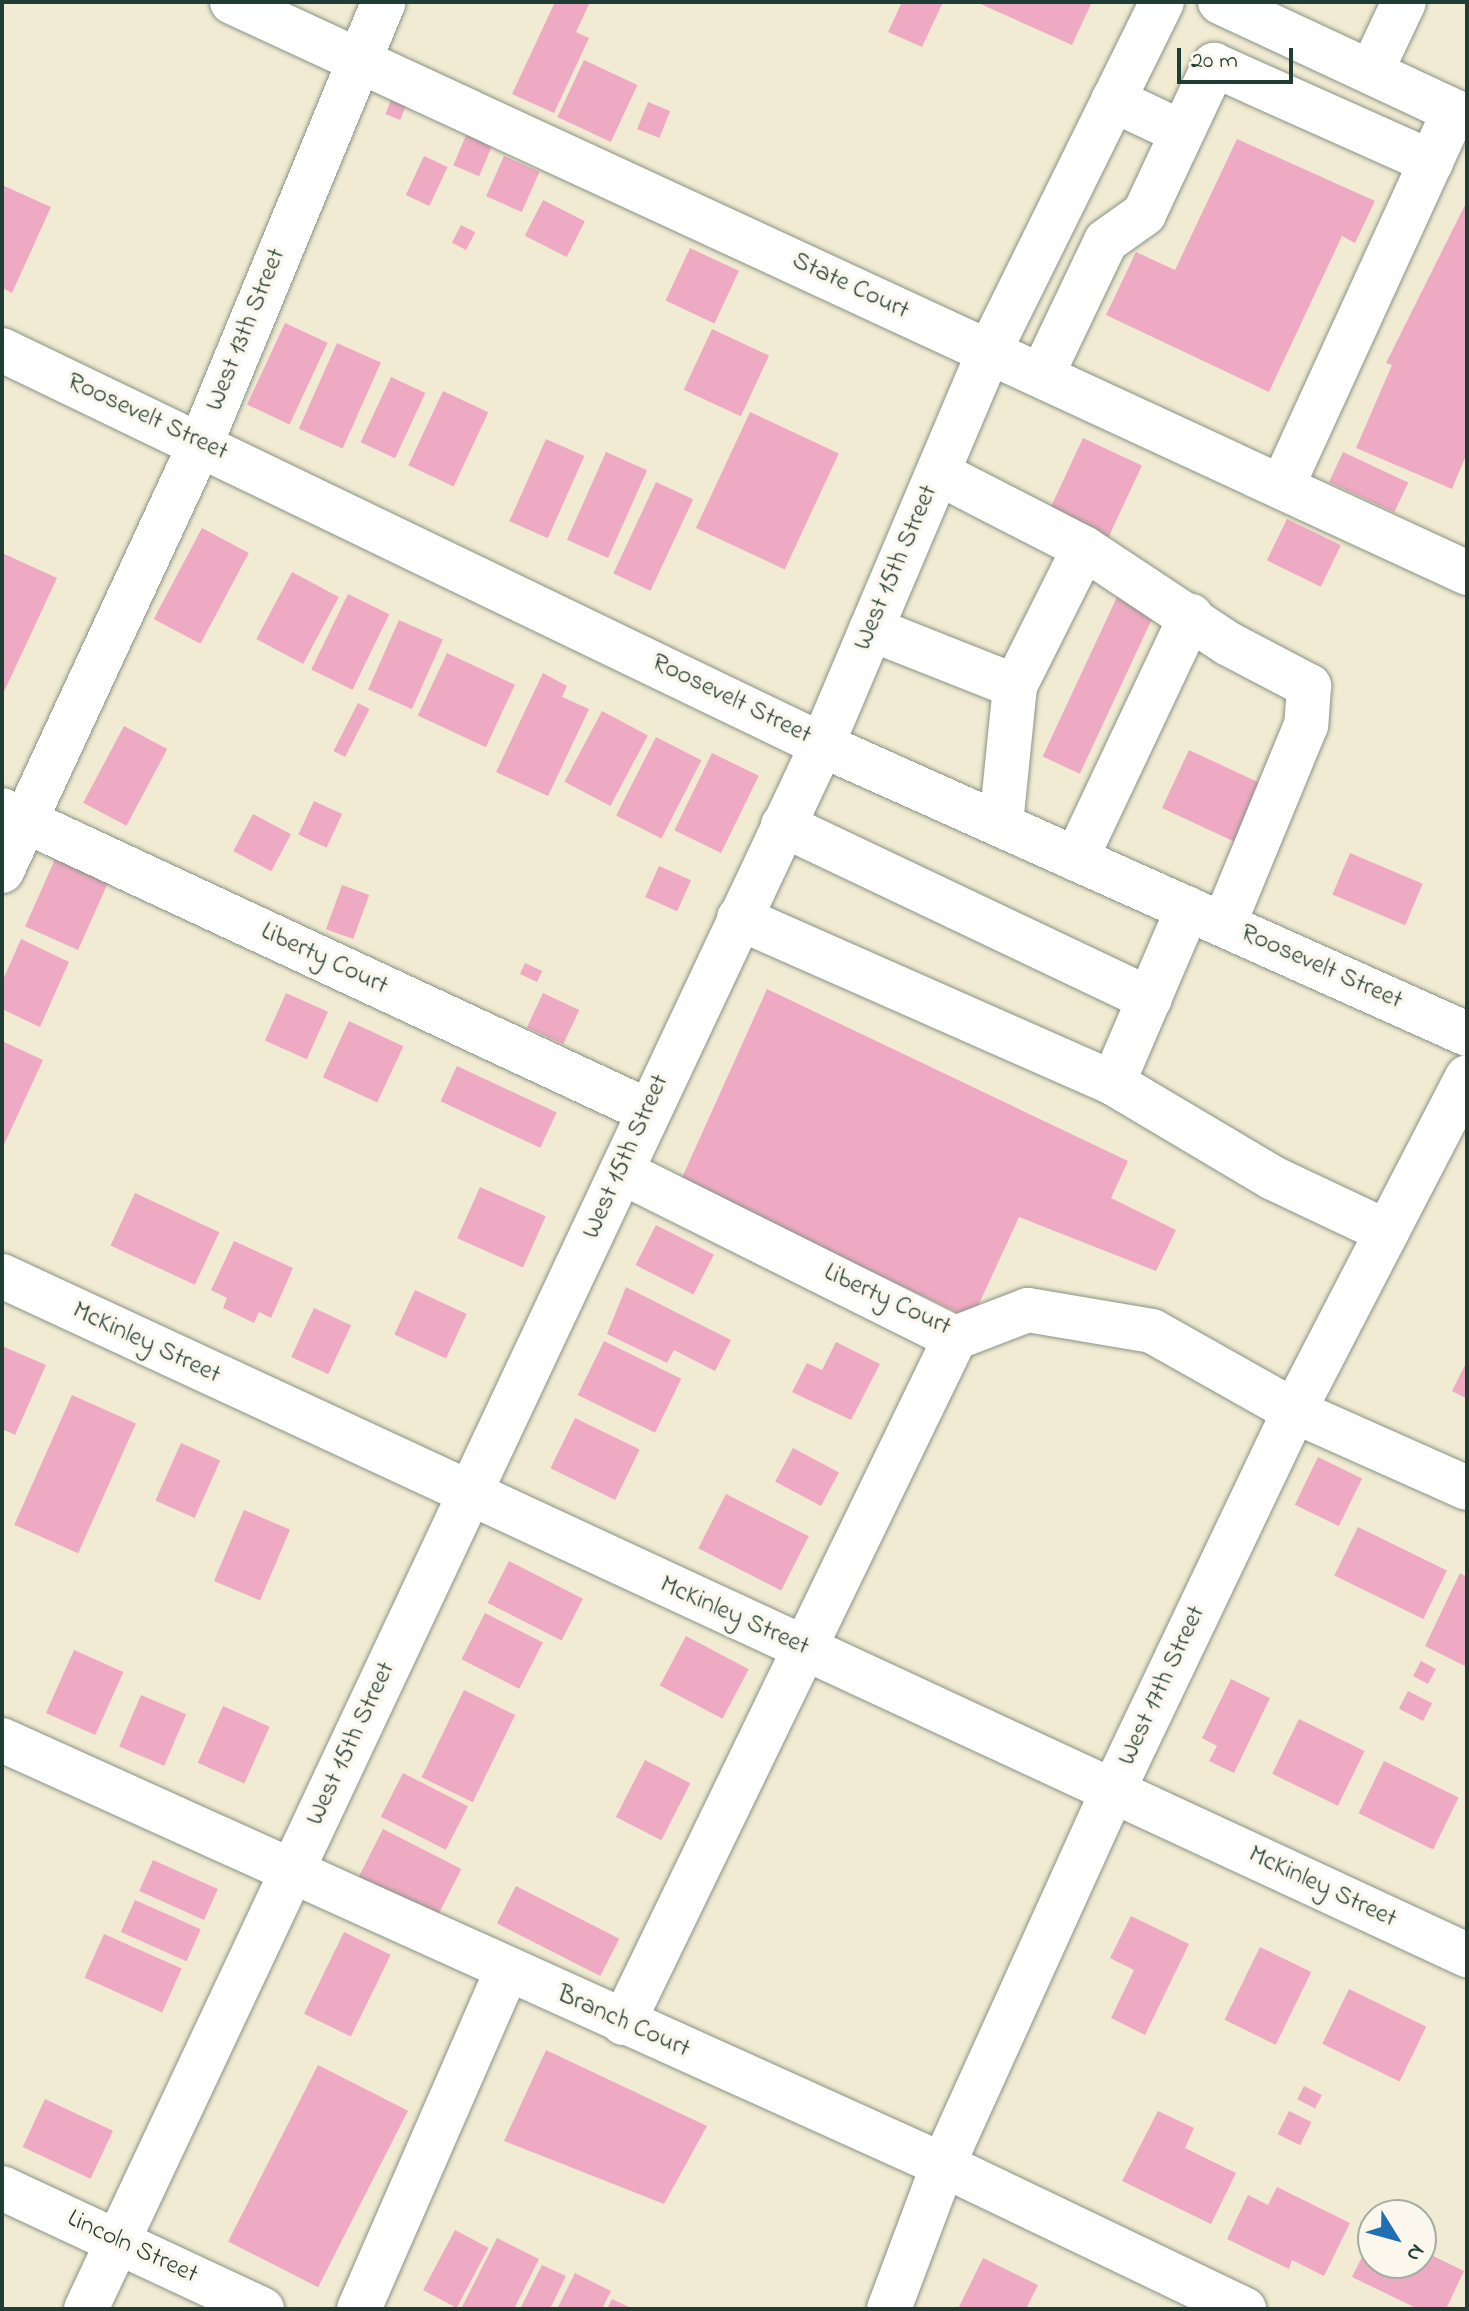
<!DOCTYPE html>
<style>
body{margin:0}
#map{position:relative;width:1469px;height:2311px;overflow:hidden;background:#f2ebd3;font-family:"Indie Flower",sans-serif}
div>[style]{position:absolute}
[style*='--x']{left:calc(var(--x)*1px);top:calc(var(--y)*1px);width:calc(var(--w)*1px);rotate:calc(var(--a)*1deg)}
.building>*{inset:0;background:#eeaac3;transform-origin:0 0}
.roads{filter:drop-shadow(0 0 2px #889484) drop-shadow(0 0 2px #889484)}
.minor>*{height:44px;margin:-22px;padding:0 22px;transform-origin:22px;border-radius:22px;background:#fff}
.major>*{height:44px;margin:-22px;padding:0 22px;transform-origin:22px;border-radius:22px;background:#fff}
span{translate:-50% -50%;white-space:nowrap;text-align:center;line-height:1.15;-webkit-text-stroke:7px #fbf7ec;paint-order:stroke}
.street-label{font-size:26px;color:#1f3d34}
.frame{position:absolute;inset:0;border:4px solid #1f3d34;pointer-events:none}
.north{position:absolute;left:1357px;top:2199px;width:80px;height:80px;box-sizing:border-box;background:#fbf7ec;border:2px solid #a3ada2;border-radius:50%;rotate:127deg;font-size:22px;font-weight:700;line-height:32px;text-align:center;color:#1f3d34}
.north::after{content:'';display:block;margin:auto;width:28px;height:36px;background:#1f6fb2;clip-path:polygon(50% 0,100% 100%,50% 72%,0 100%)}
.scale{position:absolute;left:1177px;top:48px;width:116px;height:36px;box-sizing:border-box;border:4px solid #1f3d34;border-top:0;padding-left:10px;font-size:24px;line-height:28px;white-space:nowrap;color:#1f3d34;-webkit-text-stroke:6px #fbf7ec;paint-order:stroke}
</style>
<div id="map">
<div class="building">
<i style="clip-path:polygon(555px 2px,590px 2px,576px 32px,589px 38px,554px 113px,512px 94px)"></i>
<i style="clip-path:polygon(902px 2px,943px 2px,922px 47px,888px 32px)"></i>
<i style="clip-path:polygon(976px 2px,1092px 2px,1072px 45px)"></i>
<i style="left:584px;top:60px;width:59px;height:63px;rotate:25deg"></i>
<i style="left:391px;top:100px;width:16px;height:15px;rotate:22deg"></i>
<i style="left:648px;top:102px;width:24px;height:29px;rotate:22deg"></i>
<i style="left:467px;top:133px;width:28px;height:35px;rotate:23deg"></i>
<i style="clip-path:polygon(1237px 139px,1375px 201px,1355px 243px,1342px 236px,1269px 392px,1106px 315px,1136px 252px,1175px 270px)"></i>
<i style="left:424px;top:156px;width:26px;height:43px;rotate:25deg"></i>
<i style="left:504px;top:156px;width:39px;height:44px;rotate:24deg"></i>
<i style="clip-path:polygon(2px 185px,51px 207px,12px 293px,2px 288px)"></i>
<i style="left:543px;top:200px;width:47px;height:40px;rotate:27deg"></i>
<i style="clip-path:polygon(1467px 201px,1467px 453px,1452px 489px,1356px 448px,1392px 365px,1386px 363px)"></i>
<i style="left:461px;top:225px;width:16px;height:20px;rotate:27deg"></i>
<i style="left:690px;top:248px;width:54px;height:58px;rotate:25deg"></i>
<i style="left:285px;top:323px;width:47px;height:90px;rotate:25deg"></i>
<i style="left:712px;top:329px;width:63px;height:67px;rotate:25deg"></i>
<i style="left:337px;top:343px;width:48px;height:94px;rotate:24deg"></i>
<i style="left:391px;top:377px;width:38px;height:72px;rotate:25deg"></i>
<i style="left:443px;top:391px;width:50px;height:82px;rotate:25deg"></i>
<i style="left:750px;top:412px;width:98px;height:128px;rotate:25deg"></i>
<i style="left:1083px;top:438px;width:65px;height:85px;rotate:25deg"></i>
<i style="left:546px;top:439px;width:42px;height:90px;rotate:24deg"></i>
<i style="left:606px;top:452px;width:45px;height:96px;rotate:24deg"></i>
<i style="left:1343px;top:452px;width:72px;height:33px;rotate:25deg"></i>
<i style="left:656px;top:482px;width:41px;height:101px;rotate:25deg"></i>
<i style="left:1287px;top:519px;width:60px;height:46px;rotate:26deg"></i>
<i style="left:202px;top:528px;width:53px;height:103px;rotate:28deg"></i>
<i style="clip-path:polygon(2px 553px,57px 578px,2px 696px)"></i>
<i style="left:292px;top:572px;width:53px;height:76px;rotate:28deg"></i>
<i style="left:348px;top:594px;width:46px;height:84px;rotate:26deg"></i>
<i style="left:1117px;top:597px;width:41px;height:176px;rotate:25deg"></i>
<i style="left:399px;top:620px;width:48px;height:76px;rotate:24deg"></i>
<i style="left:447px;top:653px;width:75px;height:69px;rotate:25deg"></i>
<i style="clip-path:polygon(543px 673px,567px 686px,562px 697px,589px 709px,548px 796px,496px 772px)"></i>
<i style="left:358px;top:703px;width:13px;height:54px;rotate:27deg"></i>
<i style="left:602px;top:711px;width:52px;height:80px;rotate:28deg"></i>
<i style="left:124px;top:726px;width:49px;height:87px;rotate:28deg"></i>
<i style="left:656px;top:737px;width:51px;height:88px;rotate:27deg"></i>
<i style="left:1189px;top:750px;width:83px;height:64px;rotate:25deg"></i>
<i style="left:712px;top:753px;width:52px;height:86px;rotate:26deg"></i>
<i style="left:314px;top:801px;width:31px;height:37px;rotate:25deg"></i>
<i style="left:253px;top:814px;width:43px;height:42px;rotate:28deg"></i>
<i style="left:1350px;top:853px;width:79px;height:45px;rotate:23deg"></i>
<i style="left:56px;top:857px;width:58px;height:76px;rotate:24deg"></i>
<i style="left:659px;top:866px;width:35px;height:34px;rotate:24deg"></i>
<i style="left:342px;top:885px;width:29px;height:47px;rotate:20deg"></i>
<i style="clip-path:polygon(21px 939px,69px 962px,40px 1027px,2px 1009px,2px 982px)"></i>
<i style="left:525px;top:963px;width:19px;height:12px;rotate:25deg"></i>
<i style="clip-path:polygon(767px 989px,1128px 1161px,1111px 1198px,1176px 1230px,1156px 1271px,1019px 1217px,972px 1319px,680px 1182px)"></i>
<i style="left:286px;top:993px;width:46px;height:52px;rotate:24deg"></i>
<i style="left:543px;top:993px;width:40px;height:38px;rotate:25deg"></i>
<i style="left:349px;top:1021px;width:60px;height:62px;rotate:25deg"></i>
<i style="clip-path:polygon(2px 1041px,43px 1060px,2px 1149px)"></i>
<i style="left:457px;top:1066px;width:110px;height:39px;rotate:25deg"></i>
<i style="left:480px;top:1187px;width:72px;height:56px;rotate:24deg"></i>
<i style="left:135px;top:1193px;width:93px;height:58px;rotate:25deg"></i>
<i style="left:656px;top:1225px;width:65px;height:45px;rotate:27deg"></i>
<i style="clip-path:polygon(234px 1241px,293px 1268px,271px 1318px,259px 1312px,254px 1323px,223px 1308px,227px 1298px,211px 1290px)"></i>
<i style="clip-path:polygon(626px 1287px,731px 1340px,715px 1371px,674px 1350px,667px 1363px,607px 1334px)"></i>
<i style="left:415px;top:1290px;width:57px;height:49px;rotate:25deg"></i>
<i style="left:314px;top:1308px;width:41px;height:54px;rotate:25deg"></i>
<i style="left:604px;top:1341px;width:86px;height:60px;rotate:26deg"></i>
<i style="clip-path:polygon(836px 1342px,880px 1364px,851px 1420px,792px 1392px,807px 1363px,822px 1370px)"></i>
<i style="clip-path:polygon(2px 1346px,46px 1365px,15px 1435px,2px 1429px)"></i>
<i style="clip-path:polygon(1467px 1361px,1467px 1399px,1452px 1391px)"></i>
<i style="left:72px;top:1395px;width:70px;height:142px;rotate:24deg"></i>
<i style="left:575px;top:1418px;width:72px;height:56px;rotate:26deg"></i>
<i style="left:181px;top:1443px;width:43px;height:63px;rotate:24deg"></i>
<i style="left:793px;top:1448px;width:52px;height:38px;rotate:28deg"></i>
<i style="left:1318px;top:1457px;width:49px;height:53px;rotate:26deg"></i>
<i style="left:726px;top:1494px;width:93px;height:61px;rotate:27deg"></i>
<i style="left:244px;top:1510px;width:50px;height:77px;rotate:23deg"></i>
<i style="left:1358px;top:1527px;width:99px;height:54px;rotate:26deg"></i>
<i style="left:509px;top:1561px;width:83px;height:47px;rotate:27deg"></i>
<i style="clip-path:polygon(1460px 1573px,1467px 1577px,1467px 1667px,1425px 1646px)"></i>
<i style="left:485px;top:1613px;width:65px;height:52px;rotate:27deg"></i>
<i style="left:686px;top:1636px;width:71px;height:56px;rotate:28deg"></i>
<i style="left:74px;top:1650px;width:54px;height:69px;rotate:24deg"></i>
<i style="left:1421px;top:1661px;width:17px;height:17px;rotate:28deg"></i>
<i style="clip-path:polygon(1231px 1679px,1270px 1698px,1234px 1773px,1209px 1761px,1217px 1746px,1202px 1738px)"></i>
<i style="left:464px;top:1690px;width:57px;height:97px;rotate:26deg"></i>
<i style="left:1408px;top:1691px;width:27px;height:20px;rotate:27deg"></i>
<i style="left:141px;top:1695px;width:49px;height:56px;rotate:23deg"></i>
<i style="left:223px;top:1706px;width:51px;height:62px;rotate:24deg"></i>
<i style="left:1299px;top:1719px;width:73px;height:61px;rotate:26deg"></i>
<i style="left:645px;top:1760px;width:51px;height:64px;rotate:27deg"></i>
<i style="left:1384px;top:1761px;width:83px;height:58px;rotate:26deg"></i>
<i style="left:403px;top:1773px;width:73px;height:49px;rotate:27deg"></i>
<i style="left:383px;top:1829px;width:88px;height:58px;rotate:27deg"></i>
<i style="left:153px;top:1860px;width:71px;height:34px;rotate:24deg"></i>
<i style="left:516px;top:1886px;width:116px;height:42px;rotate:27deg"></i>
<i style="left:135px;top:1900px;width:72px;height:35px;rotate:24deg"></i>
<i style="clip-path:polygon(1131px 1916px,1189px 1944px,1145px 2035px,1111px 2018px,1134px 1970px,1110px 1958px)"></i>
<i style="left:344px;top:1932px;width:52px;height:91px;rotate:26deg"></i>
<i style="left:104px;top:1934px;width:85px;height:48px;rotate:24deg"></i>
<i style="left:1260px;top:1947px;width:57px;height:81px;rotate:26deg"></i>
<i style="left:1349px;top:1989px;width:86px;height:61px;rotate:26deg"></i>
<i style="clip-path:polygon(546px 2050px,707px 2126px,664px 2204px,504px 2141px)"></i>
<i style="left:318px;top:2065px;width:101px;height:198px;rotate:27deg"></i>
<i style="left:1304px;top:2086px;width:20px;height:15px;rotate:27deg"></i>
<i style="left:45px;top:2099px;width:75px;height:53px;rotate:25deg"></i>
<i style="clip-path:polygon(1158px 2111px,1194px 2128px,1185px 2148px,1236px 2173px,1211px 2224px,1122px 2181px)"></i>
<i style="left:1289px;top:2111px;width:25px;height:26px;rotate:26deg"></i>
<i style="clip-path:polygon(1277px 2187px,1350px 2223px,1324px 2276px,1292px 2260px,1289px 2269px,1227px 2239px,1248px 2195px,1268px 2205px)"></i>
<i style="left:455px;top:2230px;width:38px;height:68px;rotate:28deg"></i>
<i style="clip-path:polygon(1373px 2235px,1373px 2263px,1421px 2263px,1421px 2250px,1464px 2271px,1446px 2309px,1418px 2309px,1352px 2277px)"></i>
<i style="clip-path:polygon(497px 2238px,539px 2259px,514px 2309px,461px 2309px)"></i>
<i style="clip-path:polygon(983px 2258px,1038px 2285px,1026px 2309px,958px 2309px)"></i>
<i style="clip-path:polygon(542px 2265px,566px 2276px,550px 2309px,520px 2309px)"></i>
<i style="clip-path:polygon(575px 2273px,611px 2291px,602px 2309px,557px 2309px)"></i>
<i style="clip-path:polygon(612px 2299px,633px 2309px,607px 2309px)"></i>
</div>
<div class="roads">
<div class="minor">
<i style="--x:232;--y:2;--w:1361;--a:24.81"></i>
<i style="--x:1220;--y:2;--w:272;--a:25"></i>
<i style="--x:1371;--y:72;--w:77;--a:-64.8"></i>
<i style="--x:1113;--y:100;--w:75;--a:25.2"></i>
<i style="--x:2;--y:350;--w:910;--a:25.72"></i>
<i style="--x:822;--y:745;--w:707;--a:24.14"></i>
<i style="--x:1042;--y:375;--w:148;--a:-64.5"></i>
<i style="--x:1106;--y:241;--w:47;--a:-35.4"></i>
<i style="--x:1144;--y:214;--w:165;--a:-64.8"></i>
<i style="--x:1214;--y:65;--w:238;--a:24.1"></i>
<i style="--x:1282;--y:487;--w:413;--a:-65.4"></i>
<i style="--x:1084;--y:548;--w:172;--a:33.6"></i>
<i style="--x:1227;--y:643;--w:93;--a:27.7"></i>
<i style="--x:1309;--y:686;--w:39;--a:94"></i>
<i style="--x:1306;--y:725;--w:215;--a:112.4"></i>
<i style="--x:871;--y:629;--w:155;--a:21.6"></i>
<i style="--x:1015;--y:686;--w:154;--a:-63.4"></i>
<i style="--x:1084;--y:548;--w:164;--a:-152.8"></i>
<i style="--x:2;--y:810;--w:710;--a:24.98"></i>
<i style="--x:1001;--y:824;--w:139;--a:-84.2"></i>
<i style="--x:783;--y:825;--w:406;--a:25.4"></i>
<i style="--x:1076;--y:859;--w:269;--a:-64.7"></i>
<i style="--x:2;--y:871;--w:472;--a:-65.1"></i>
<i style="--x:201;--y:443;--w:477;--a:-67.5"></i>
<i style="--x:739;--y:918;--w:409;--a:23.8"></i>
<i style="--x:1113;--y:1083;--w:186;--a:30.7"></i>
<i style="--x:1273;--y:1178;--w:126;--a:25.3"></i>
<i style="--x:1113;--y:1083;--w:190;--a:-66.8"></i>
<i style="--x:622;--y:1172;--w:372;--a:26.5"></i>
<i style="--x:955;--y:1338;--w:78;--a:-21"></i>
<i style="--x:1028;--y:1310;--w:126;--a:9.6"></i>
<i style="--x:1152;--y:1331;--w:163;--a:29.4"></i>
<i style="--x:1294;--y:1411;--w:189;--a:24"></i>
<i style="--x:2;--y:1276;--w:1615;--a:24.87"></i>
<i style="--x:2;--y:1740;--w:1033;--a:24.31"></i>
<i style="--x:943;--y:2165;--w:334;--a:25.6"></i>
<i style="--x:623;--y:2023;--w:761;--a:-64.14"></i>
<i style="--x:2;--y:2188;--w:287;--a:25"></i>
<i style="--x:359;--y:2309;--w:369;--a:-66.4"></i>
<i style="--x:889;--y:2309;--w:154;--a:-69.4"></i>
<i style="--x:943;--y:2165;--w:411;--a:-65.6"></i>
<i style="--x:1113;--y:1791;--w:421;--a:-64.5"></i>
<i style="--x:1294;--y:1411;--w:376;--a:-62.6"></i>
</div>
<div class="major">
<i style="--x:86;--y:2309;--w:1729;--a:-64.8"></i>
<i style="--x:822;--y:745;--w:429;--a:-67"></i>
<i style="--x:990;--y:350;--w:388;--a:-63.7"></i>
</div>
</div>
<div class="street-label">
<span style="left:850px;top:287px;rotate:25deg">State Court</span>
<span style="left:247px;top:330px;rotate:-68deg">West 13th Street</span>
<span style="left:147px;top:418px;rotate:25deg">Roosevelt Street</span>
<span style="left:897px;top:568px;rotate:-67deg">West 15th Street</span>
<span style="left:731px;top:700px;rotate:26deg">Roosevelt Street</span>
<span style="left:324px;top:960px;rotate:25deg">Liberty Court</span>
<span style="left:1321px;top:968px;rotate:24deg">Roosevelt Street</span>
<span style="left:627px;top:1157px;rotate:-66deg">West 15th Street</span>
<span style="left:887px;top:1301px;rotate:25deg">Liberty Court</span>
<span style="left:146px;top:1344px;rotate:25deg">McKinley Street</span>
<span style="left:734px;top:1617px;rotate:24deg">McKinley Street</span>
<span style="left:1163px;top:1686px;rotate:-65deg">West 17th Street</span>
<span style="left:352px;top:1744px;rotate:-65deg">West 15th Street</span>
<span style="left:1322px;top:1888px;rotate:25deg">McKinley Street</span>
<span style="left:623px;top:2023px;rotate:24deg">Branch Court</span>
<span style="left:132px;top:2248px;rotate:25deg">Lincoln Street</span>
</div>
<div class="frame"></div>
<div class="north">N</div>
<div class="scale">20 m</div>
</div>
